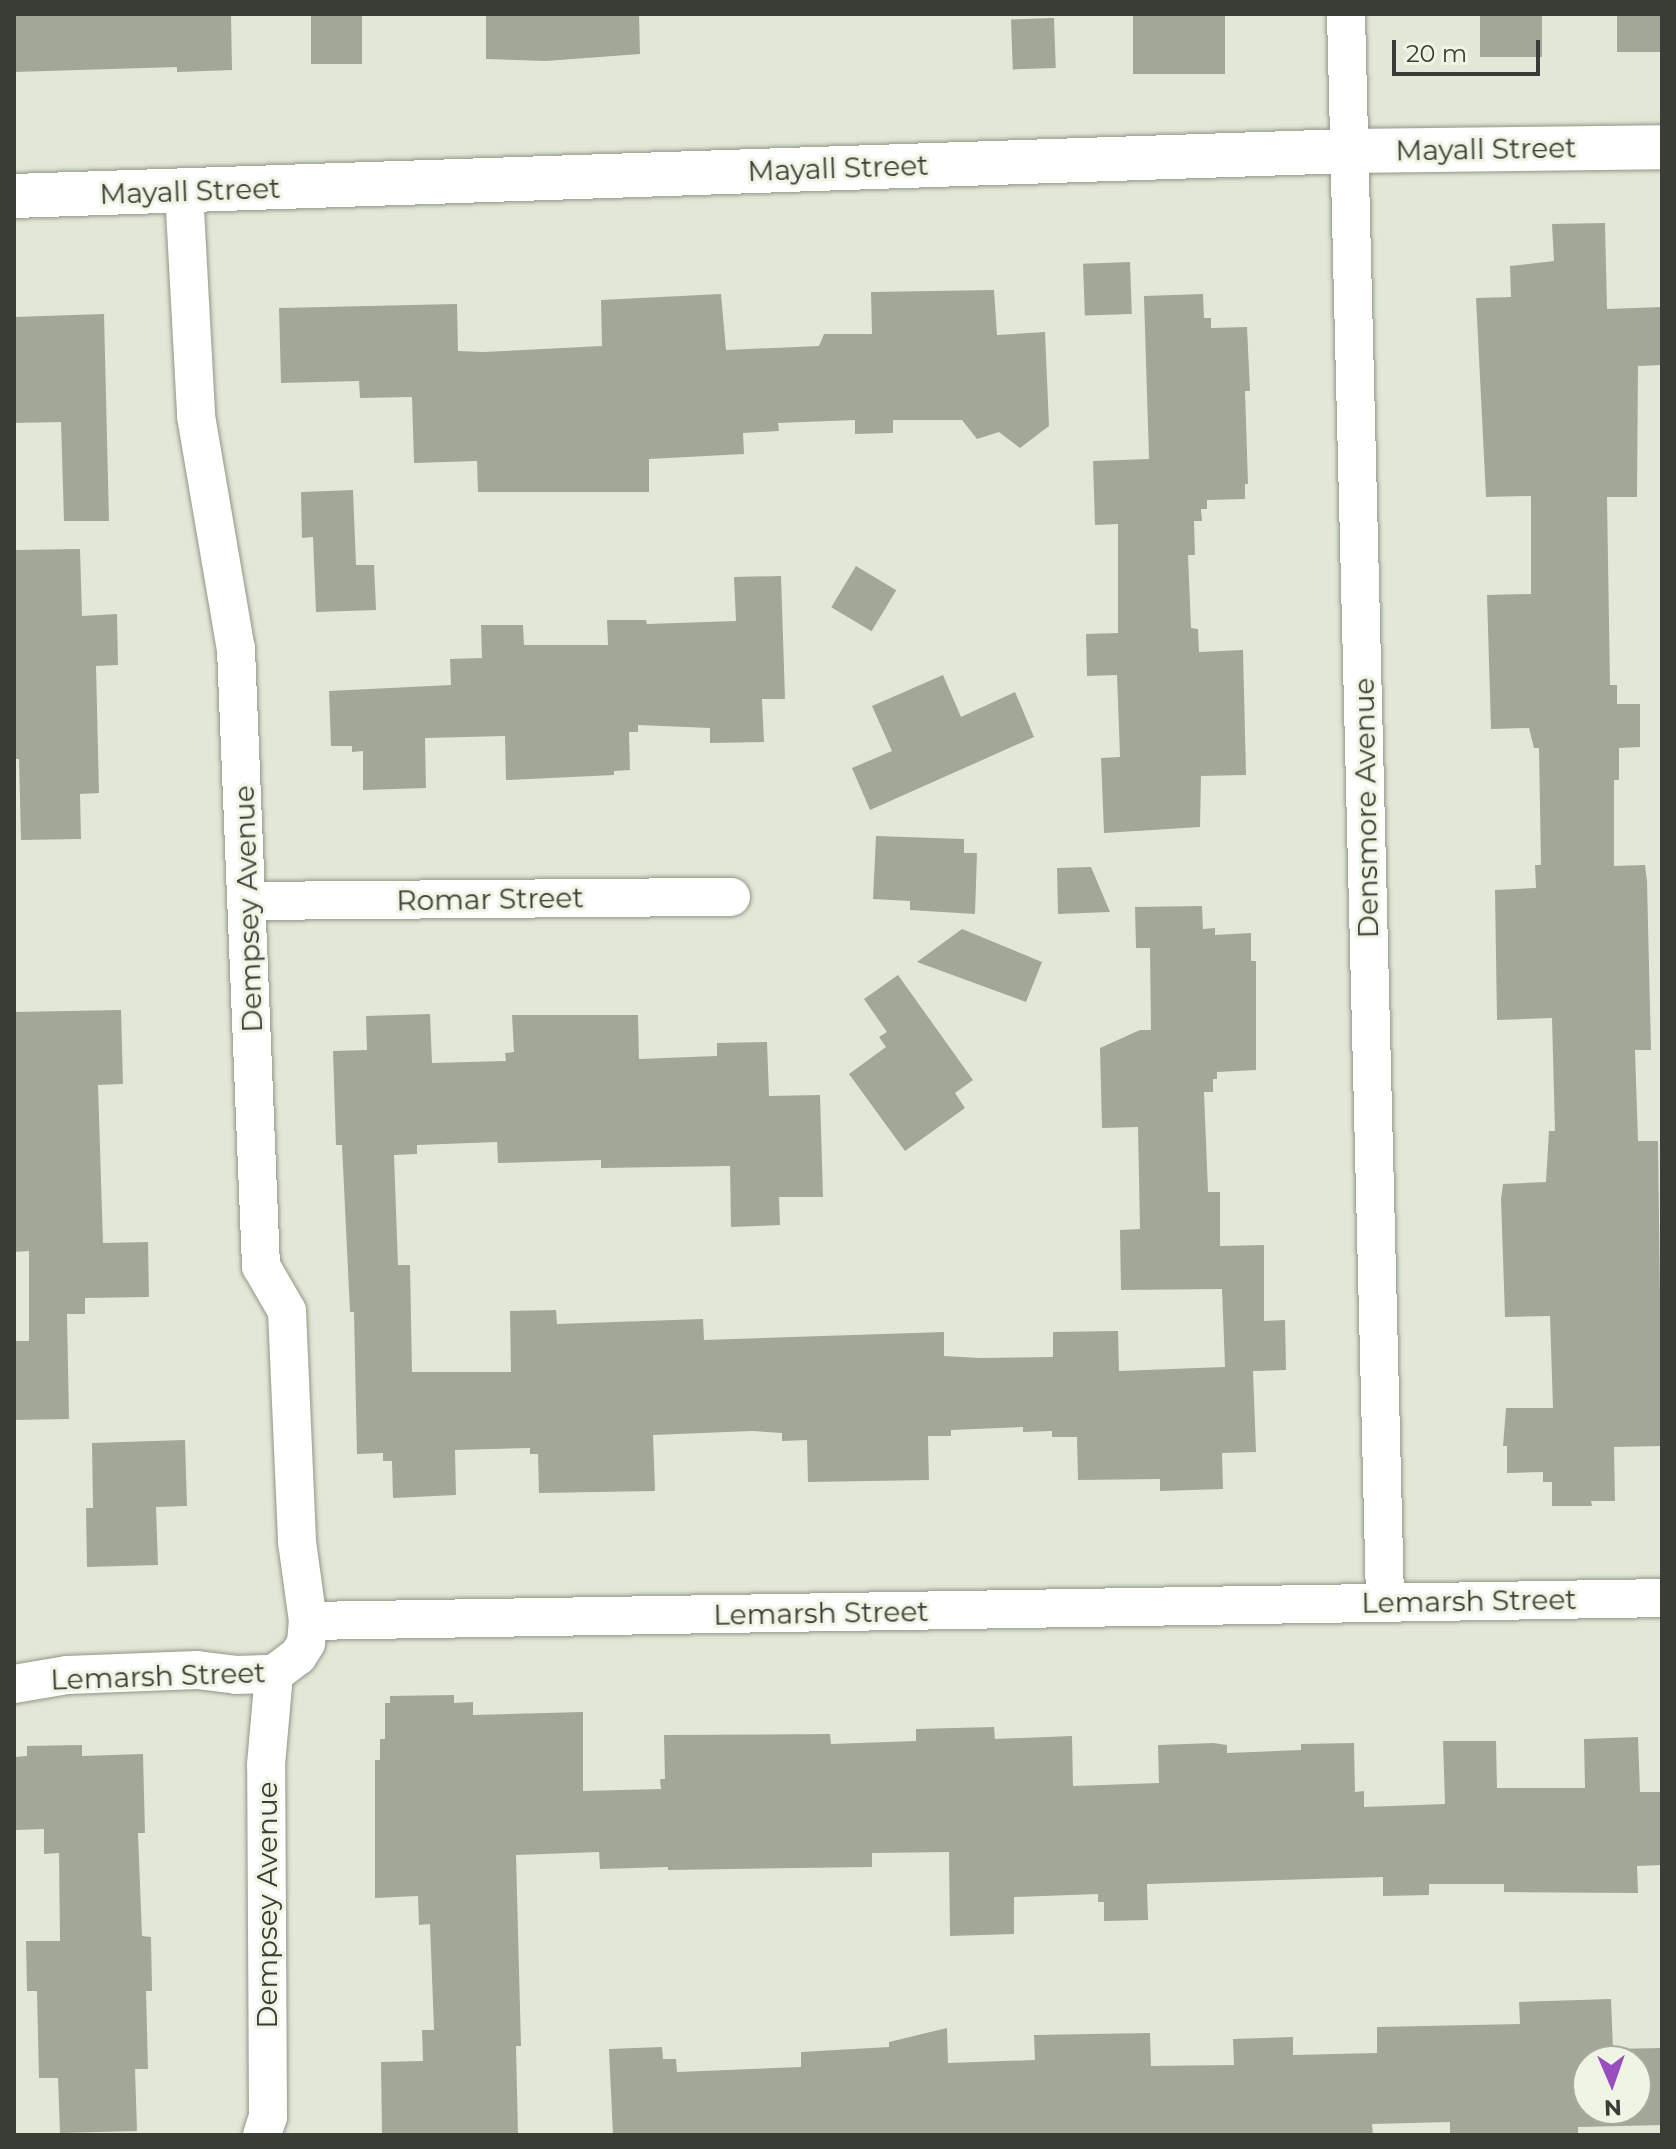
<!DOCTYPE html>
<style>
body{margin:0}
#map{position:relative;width:1676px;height:2149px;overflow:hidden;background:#e2e8d7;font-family:Montserrat,sans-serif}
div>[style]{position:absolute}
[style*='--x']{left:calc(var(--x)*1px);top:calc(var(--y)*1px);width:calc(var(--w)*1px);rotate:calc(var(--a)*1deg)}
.building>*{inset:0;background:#a2a898;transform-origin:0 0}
.roads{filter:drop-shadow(0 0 2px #919686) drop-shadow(0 0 2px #919686)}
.street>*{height:38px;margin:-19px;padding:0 19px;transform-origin:19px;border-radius:19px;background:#fff}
.secondary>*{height:44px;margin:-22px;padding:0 22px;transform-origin:22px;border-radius:22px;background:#fff}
span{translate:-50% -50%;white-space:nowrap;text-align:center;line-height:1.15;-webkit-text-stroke:6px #eff5e4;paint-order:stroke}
.street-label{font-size:28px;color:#3a3d36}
.frame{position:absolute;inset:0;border:16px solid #3a3d36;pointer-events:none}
.north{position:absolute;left:1572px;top:2045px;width:80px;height:80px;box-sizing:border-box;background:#eff5e4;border:2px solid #a7ab9e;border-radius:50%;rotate:178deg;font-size:22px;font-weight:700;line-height:32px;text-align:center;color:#3a3d36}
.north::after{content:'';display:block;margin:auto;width:28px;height:36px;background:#994ec0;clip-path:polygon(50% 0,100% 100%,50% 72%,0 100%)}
.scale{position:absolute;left:1392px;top:40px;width:148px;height:36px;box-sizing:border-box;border:4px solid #3a3d36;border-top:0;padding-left:10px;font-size:24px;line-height:28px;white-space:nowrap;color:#3a3d36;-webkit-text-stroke:6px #eff5e4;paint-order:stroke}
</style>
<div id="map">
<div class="building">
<i style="clip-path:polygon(14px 14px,231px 14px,232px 70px,177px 72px,177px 67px,14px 72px)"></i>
<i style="left:311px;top:14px;width:51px;height:50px"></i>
<i style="clip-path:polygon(486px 14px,639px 14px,640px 54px,546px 61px,486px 59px)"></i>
<i style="left:1133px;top:14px;width:92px;height:60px"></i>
<i style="left:1480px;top:14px;width:62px;height:43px"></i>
<i style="left:1617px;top:14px;width:45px;height:38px"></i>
<i style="left:1054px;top:18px;width:50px;height:43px;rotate:88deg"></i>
<i style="clip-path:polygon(1605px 223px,1607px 309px,1662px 307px,1662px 365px,1638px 366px,1637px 497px,1607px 497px,1610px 685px,1617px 685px,1617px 704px,1640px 704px,1640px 747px,1619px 748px,1619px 780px,1614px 780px,1614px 866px,1645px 865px,1647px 881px,1651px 1050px,1635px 1050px,1638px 1141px,1658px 1141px,1662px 1446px,1614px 1447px,1615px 1501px,1591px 1501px,1592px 1506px,1552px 1506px,1552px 1482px,1543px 1482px,1543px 1472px,1507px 1473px,1507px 1446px,1503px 1446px,1506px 1408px,1553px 1408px,1550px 1316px,1505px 1317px,1501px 1199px,1503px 1184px,1546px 1182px,1549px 1131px,1555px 1131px,1552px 1018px,1497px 1020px,1495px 890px,1536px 888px,1535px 865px,1541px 865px,1539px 748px,1534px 748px,1529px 728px,1491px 729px,1487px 595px,1531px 594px,1531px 496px,1486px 497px,1476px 298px,1511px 297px,1510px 266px,1554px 261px,1552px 224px)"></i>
<i style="left:1130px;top:262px;width:52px;height:47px;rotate:88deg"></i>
<i style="clip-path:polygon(994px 290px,997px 335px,1045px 332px,1049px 426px,1020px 448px,999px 432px,977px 439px,962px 420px,893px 420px,893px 433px,855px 434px,855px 420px,778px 423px,779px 431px,743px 433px,744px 454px,649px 459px,649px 492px,478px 492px,477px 461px,414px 463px,412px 397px,360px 398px,359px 381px,281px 383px,279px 308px,457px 304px,458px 351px,483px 352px,602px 346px,601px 300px,721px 294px,726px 350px,819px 346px,824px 334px,872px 334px,871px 292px)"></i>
<i style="clip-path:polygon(1203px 294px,1204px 318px,1211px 318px,1211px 328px,1247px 327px,1250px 391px,1245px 391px,1248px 484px,1245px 484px,1245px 499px,1207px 500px,1207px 509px,1201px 509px,1202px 521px,1194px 521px,1195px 555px,1188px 555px,1191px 628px,1198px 629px,1199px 652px,1243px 650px,1246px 775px,1201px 776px,1200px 827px,1104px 833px,1101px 758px,1120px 757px,1117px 675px,1087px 676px,1086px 634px,1118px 633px,1118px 524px,1095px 525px,1093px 461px,1149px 459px,1144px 296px)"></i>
<i style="clip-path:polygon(104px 314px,109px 521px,64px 521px,61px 422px,14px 423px,14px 317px)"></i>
<i style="clip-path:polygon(353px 490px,356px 565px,374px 565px,376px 610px,316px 612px,313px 537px,302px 538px,301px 492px)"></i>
<i style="clip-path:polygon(80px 549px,82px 616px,117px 614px,118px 665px,96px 666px,99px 793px,80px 794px,81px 839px,21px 840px,19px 759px,14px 759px,14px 550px)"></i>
<i style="left:856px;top:566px;width:47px;height:48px;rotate:31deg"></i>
<i style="clip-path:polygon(781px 576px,785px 699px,762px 699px,764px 742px,710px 743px,710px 728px,638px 725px,638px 732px,629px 732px,630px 770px,614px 771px,614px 775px,506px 780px,505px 736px,425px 738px,426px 788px,363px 790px,363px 751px,352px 752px,352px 746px,331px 746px,329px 691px,451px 685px,450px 659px,482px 658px,481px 625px,523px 625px,524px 645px,608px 645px,607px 620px,646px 620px,647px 624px,736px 621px,734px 577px)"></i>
<i style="clip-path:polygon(943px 675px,961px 717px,1015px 692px,1034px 737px,870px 810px,852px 768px,892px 751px,872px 706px)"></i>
<i style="clip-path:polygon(876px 836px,964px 839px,964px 853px,977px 853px,975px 914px,910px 910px,910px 901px,873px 899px)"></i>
<i style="clip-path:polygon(1091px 867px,1110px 912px,1058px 914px,1057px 868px)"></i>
<i style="clip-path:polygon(1202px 906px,1203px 929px,1215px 928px,1215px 935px,1251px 933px,1251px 961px,1256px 961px,1256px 1070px,1217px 1072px,1217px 1079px,1213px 1079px,1213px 1092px,1204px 1092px,1208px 1192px,1220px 1192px,1220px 1246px,1264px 1245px,1264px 1321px,1285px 1320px,1286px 1370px,1253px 1371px,1256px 1452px,1222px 1453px,1223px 1489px,1160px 1491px,1160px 1479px,1078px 1480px,1077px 1437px,1052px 1437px,1052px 1431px,1023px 1432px,1023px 1427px,951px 1430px,951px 1436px,928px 1436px,929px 1480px,808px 1482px,807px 1440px,782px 1441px,782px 1433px,752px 1431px,653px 1435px,655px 1491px,539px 1493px,538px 1454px,530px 1454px,530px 1448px,455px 1450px,456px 1495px,393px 1498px,392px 1461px,383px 1461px,383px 1453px,357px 1454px,354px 1312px,350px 1312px,342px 1145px,336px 1145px,333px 1051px,367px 1050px,366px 1016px,430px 1014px,432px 1063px,506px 1061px,505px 1053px,514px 1052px,512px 1015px,638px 1015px,639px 1059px,717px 1056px,717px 1043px,767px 1042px,769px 1096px,820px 1095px,823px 1197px,779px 1197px,780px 1225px,731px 1227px,730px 1166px,601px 1168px,601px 1160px,498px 1163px,497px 1142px,417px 1145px,417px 1154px,394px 1155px,398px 1265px,410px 1265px,412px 1372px,511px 1372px,510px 1311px,556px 1310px,557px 1324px,703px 1319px,704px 1340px,944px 1332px,944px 1356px,979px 1358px,1053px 1357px,1053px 1332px,1118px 1331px,1119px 1371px,1225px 1367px,1222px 1289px,1121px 1290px,1120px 1230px,1140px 1229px,1138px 1127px,1102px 1128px,1100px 1048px,1140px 1030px,1151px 1030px,1150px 948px,1136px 948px,1135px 907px)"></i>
<i style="clip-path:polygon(962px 929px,1042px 962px,1026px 1002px,917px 962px)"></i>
<i style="clip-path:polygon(898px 975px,973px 1080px,955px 1093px,965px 1108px,905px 1151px,849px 1074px,886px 1047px,879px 1037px,887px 1032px,864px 999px)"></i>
<i style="clip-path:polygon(121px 1010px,123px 1084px,98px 1085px,103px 1243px,148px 1242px,149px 1297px,85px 1298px,85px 1314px,67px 1314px,69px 1419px,14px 1420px,14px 1341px,29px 1341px,29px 1251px,14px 1252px,14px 1012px)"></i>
<i style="clip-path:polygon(185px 1440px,187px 1506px,156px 1507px,158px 1565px,87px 1567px,86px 1508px,93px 1508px,92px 1443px)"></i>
<i style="clip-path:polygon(454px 1695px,454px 1703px,473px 1702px,473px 1715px,583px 1712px,583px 1791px,661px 1789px,660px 1779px,665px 1779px,664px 1735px,830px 1734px,831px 1744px,916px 1741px,916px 1729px,994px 1727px,995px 1739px,1072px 1736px,1073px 1786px,1159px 1783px,1158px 1745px,1213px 1743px,1227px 1745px,1227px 1753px,1301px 1750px,1301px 1744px,1354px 1743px,1355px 1792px,1364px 1791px,1364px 1807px,1445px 1804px,1443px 1741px,1496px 1741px,1497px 1788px,1585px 1788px,1584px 1739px,1638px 1737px,1640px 1792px,1662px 1792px,1662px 1865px,1637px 1866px,1638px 1893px,1504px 1892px,1504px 1884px,1429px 1884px,1429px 1895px,1383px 1896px,1383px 1877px,1147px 1884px,1148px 1920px,1104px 1921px,1104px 1902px,1098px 1902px,1098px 1894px,1014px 1897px,1014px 1934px,950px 1936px,949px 1852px,872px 1853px,872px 1867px,668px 1870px,668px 1867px,600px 1869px,599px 1852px,516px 1855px,521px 2046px,516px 2046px,518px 2135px,382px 2135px,381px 2062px,423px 2061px,422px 2030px,434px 2030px,430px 1924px,419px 1925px,418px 1896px,375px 1898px,375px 1760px,380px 1760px,380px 1739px,385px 1739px,385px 1703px,390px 1703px,390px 1696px)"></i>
<i style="clip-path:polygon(82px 1745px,82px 1756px,143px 1754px,145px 1833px,138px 1833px,142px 1936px,151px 1937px,152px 1991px,146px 1991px,148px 2069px,135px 2069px,137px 2131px,60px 2133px,58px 2078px,39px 2078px,37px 1991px,27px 1991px,26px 1941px,60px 1941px,59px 1853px,44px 1854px,44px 1829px,16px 1830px,14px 1757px,27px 1756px,27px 1746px)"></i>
<i style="clip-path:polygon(evenodd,1611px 1999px,1613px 2049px,1662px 2048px,1662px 2125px,1578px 2127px,1578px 2135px,1450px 2135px,1450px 2122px,1372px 2124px,1373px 2135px,613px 2135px,609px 2049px,662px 2047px,663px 2059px,676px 2059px,677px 2072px,801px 2067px,801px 2052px,889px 2047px,889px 2042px,947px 2028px,948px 2063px,1035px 2060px,1034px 2035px,1150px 2033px,1151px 2066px,1234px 2065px,1233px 2039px,1293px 2037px,1293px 2055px,1377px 2053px,1377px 2027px,1520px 2024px,1519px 2002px,1611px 1999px,1588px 2061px,1636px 2061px,1636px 2109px,1588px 2109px,1588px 2061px)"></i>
</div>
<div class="roads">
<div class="street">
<i style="--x:1346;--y:14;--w:1589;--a:88.59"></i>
<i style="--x:184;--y:191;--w:225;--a:86.9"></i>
<i style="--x:196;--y:416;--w:236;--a:80.3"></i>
<i style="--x:236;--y:649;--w:618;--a:87.68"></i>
<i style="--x:261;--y:1266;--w:52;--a:60"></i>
<i style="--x:287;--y:1311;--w:231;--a:87.5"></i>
<i style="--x:297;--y:1542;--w:80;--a:82.1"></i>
<i style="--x:249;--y:901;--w:482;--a:-0.5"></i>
<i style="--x:14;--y:1684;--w:54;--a:-9.6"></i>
<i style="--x:67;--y:1675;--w:130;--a:-2.2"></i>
<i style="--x:197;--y:1670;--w:39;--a:7"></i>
<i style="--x:236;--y:1675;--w:38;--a:-2"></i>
<i style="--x:274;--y:1674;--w:30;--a:-37"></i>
<i style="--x:298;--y:1656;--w:15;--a:-58"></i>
<i style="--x:306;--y:1643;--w:22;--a:-85"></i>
<i style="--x:308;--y:1621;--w:1354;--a:-0.97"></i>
<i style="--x:262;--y:2135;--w:19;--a:-72"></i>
<i style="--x:268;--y:2117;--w:352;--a:-90.3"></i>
<i style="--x:266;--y:1765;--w:91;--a:-85"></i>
</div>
<div class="secondary">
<i style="--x:14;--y:196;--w:1337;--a:-1.93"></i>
<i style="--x:1350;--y:151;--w:312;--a:-0.7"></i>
</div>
</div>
<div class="street-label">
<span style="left:1486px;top:149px;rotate:-1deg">Mayall Street</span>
<span style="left:838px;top:168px;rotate:-2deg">Mayall Street</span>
<span style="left:190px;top:191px;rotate:-2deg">Mayall Street</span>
<span style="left:1366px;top:808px;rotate:-91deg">Densmore Avenue</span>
<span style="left:490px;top:899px;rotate:-1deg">Romar Street</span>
<span style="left:248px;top:909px;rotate:-92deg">Dempsey Avenue</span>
<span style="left:1469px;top:1601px;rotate:-1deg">Lemarsh Street</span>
<span style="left:821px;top:1613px;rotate:-1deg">Lemarsh Street</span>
<span style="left:158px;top:1676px;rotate:-2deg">Lemarsh Street</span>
<span style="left:267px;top:1905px;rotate:-90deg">Dempsey Avenue</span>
</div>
<div class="frame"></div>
<div class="north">N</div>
<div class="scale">20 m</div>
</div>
